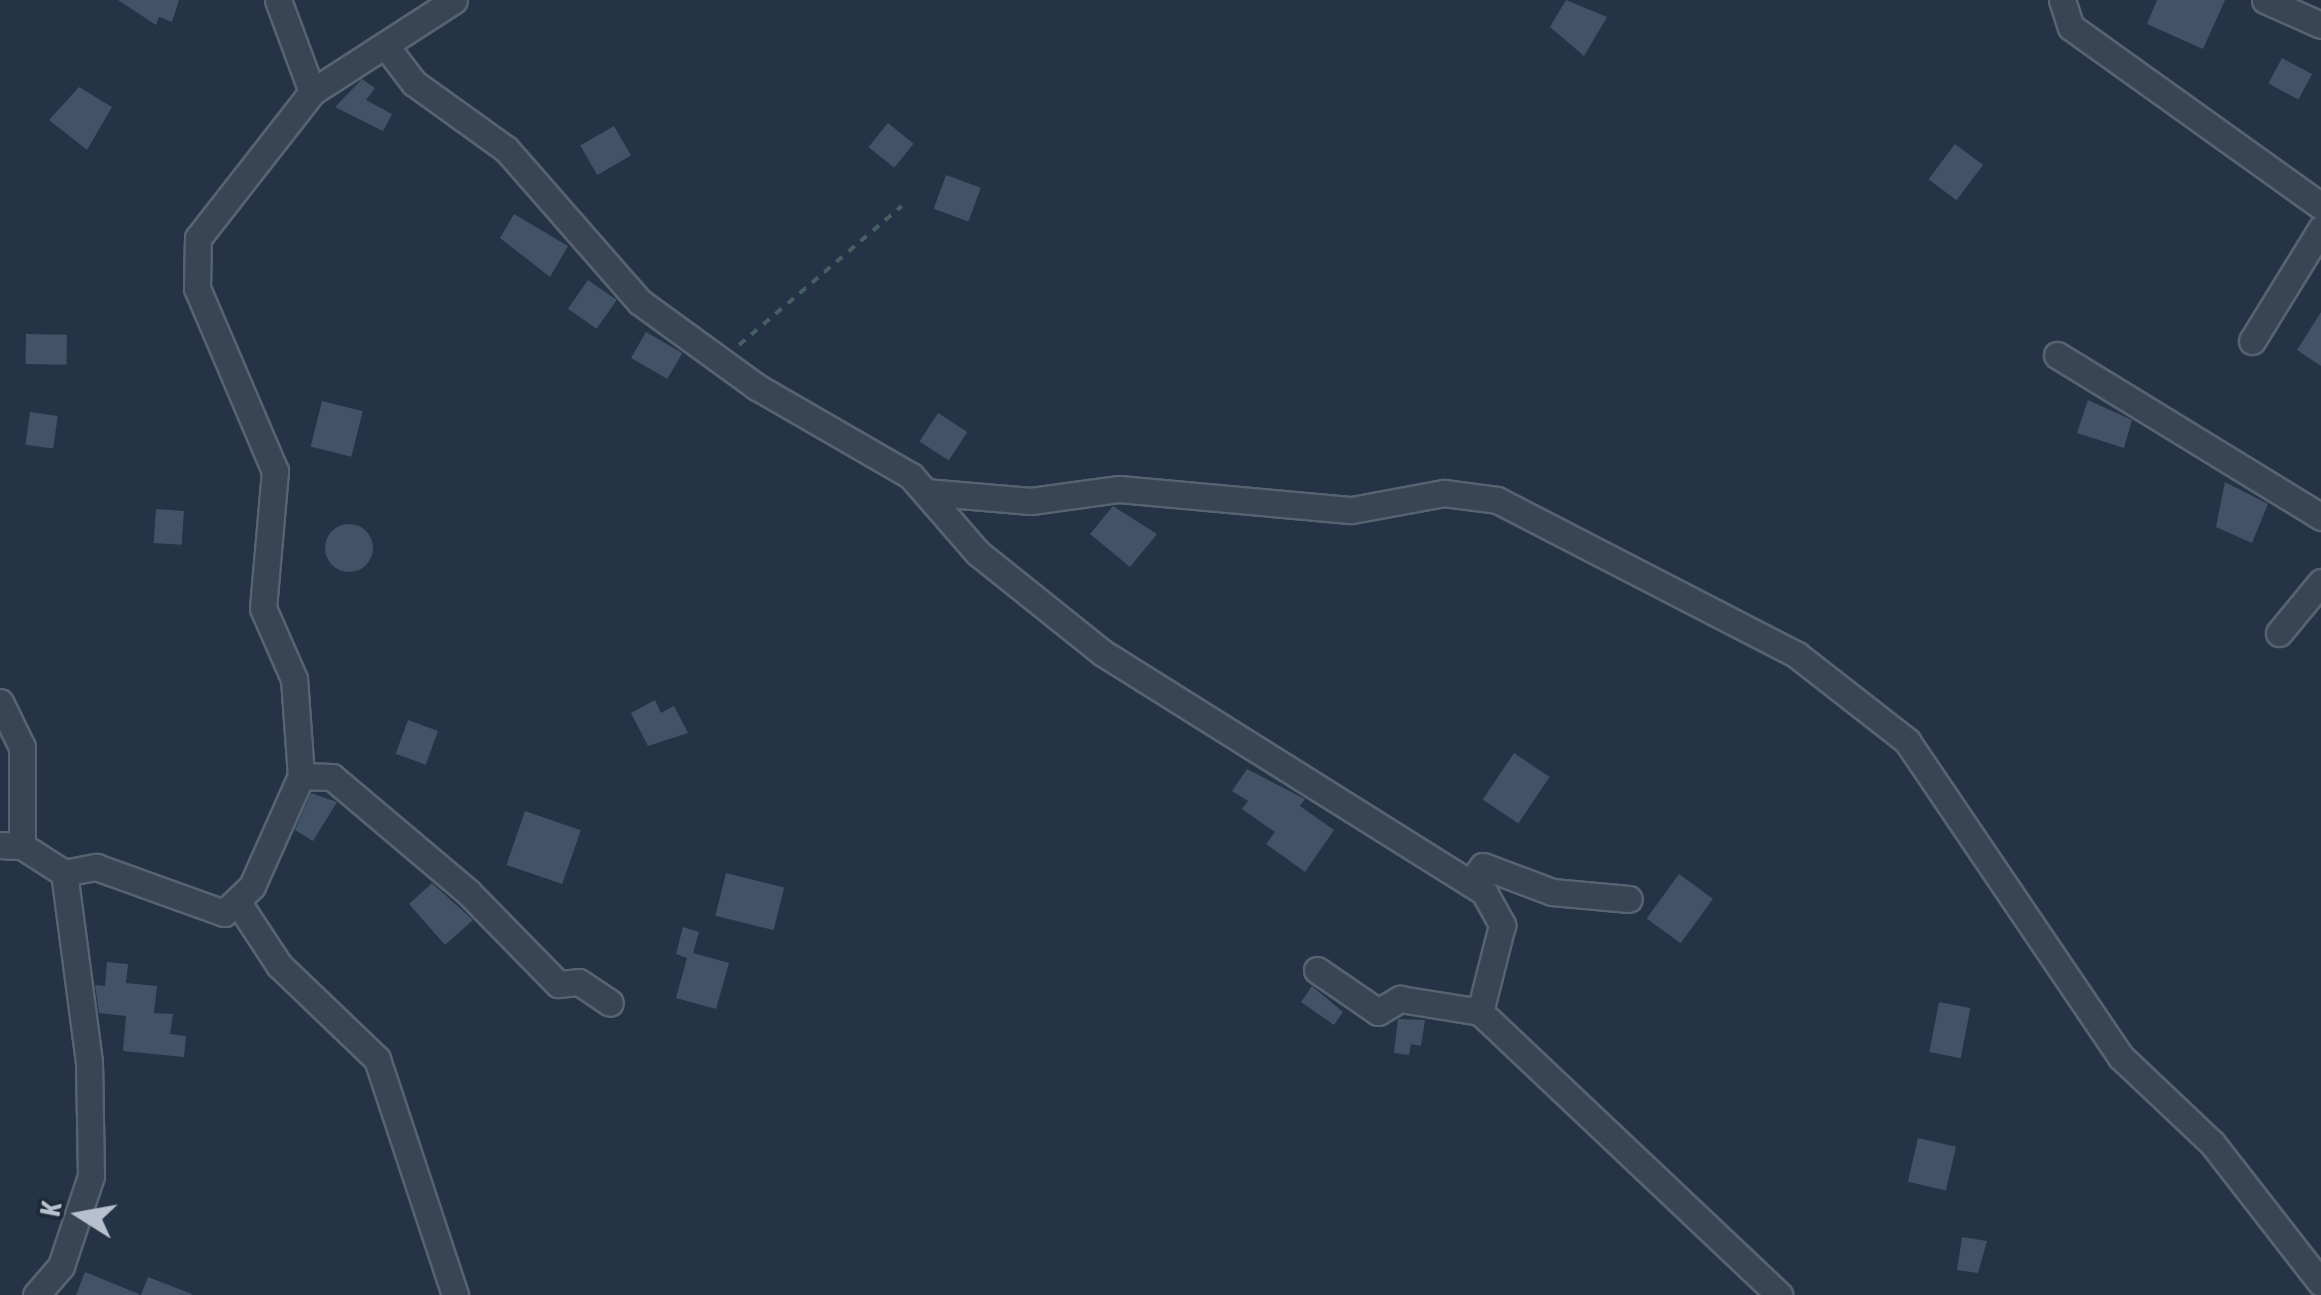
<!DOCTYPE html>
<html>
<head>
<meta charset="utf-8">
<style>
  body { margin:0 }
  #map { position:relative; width:2321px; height:1295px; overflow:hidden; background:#243345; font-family:"Asap Condensed",sans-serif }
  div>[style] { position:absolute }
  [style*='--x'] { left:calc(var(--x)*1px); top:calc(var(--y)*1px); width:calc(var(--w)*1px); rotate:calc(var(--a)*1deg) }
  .building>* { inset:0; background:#435367; transform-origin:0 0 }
  .round { border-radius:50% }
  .path>* { height:4px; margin-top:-2px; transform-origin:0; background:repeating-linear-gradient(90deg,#455f62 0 8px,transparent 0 16px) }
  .roads { filter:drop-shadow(2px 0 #576371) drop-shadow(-2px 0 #576371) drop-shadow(0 2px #576371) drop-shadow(0 -2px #576371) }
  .minor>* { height:25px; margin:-12.5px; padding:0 12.5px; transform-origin:12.5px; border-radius:12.5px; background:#394554 }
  span { translate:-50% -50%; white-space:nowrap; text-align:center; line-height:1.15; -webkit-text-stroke:8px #1e2a39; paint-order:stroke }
  .north { position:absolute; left:30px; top:1165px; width:100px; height:100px; -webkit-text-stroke:8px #1e2a39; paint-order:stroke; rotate:281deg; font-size:28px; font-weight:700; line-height:40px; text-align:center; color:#b6c0ce }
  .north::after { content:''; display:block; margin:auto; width:35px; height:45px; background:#b6c0ce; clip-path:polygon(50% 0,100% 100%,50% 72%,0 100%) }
</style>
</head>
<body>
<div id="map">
  <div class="building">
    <i style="clip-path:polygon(118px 0,179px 0,172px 22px,159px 17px,156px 25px)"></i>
    <i style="clip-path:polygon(1566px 0,1607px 17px,1584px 56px,1550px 27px)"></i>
    <i style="clip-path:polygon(2157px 0,2225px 0,2203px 49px,2147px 24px)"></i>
    <i style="left:2282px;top:58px;width:34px;height:29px;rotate:28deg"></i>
    <i style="clip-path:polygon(362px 79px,375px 88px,366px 100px,392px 114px,383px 131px,335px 107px)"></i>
    <i style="clip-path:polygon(79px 87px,112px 107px,87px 150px,49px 120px)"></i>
    <i style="left:888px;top:123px;width:33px;height:31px;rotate:39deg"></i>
    <i style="left:614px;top:126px;width:34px;height:39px;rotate:60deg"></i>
    <i style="left:1955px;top:144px;width:35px;height:44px;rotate:37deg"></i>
    <i style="left:946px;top:175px;width:37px;height:36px;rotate:20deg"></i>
    <i style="clip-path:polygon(514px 214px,568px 246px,550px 277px,500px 238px)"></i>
    <i style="left:588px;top:280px;width:35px;height:35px;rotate:35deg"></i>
    <i style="clip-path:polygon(2321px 312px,2321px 366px,2297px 350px)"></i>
    <i style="left:646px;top:332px;width:42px;height:30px;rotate:30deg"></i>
    <i style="left:26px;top:334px;width:41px;height:30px;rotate:1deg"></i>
    <i style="clip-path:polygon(2088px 400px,2132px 420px,2124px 448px,2077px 433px)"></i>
    <i style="left:322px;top:401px;width:42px;height:47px;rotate:14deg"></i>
    <i style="left:30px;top:412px;width:28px;height:33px;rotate:8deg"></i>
    <i style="left:938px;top:413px;width:35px;height:34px;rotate:33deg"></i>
    <i style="clip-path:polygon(2225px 482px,2268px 504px,2252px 543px,2216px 527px)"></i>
    <i style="clip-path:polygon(1113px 506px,1157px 534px,1130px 567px,1090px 534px)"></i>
    <i style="left:156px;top:509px;width:28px;height:34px;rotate:4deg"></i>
    <i class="round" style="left:325px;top:524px;width:48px;height:48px"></i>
    <i style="clip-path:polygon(655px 700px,661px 713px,674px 706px,688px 733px,648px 746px,631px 713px)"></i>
    <i style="left:408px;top:720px;width:32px;height:36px;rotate:20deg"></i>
    <i style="left:1514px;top:753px;width:43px;height:56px;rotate:34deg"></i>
    <i style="clip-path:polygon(1247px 769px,1305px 799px,1300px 806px,1334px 830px,1305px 872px,1266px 844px,1275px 832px,1242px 809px,1248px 801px,1232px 791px)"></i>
    <i style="clip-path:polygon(311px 793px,337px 802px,313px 841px,295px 830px)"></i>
    <i style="left:525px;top:811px;width:59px;height:57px;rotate:19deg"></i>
    <i style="left:726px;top:873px;width:60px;height:44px;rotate:14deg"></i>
    <i style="left:1679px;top:874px;width:42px;height:55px;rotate:36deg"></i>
    <i style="clip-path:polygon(432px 883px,473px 920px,445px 945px,409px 904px)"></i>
    <i style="clip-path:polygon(683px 927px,699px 932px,693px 953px,729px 963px,716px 1009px,676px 998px,687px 958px,676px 954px)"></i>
    <i style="clip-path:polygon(107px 962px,128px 964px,126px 983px,157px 986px,154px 1013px,173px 1014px,170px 1034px,186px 1036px,184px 1057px,123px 1051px,126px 1016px,99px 1013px,95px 985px,105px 986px)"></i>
    <i style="clip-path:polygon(1312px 986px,1343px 1012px,1334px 1025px,1301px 1002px)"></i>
    <i style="left:1939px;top:1002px;width:32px;height:51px;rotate:11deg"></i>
    <i style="clip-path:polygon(1398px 1019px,1425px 1020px,1421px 1046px,1411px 1044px,1409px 1055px,1394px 1053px)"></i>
    <i style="left:1918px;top:1138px;width:39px;height:45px;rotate:13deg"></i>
    <i style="clip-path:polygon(1962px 1237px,1987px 1241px,1978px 1273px,1957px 1270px)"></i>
    <i style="clip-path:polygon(85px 1272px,139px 1294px,139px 1295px,76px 1295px)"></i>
    <i style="clip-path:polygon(148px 1277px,192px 1294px,191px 1295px,141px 1295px)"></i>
  </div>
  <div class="path">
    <i style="--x:739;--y:345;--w:214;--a:-40.5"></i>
  </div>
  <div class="roads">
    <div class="minor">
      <i style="--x:278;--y:0;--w:98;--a:69.7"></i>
      <i style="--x:2062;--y:0;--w:28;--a:72"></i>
      <i style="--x:2071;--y:27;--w:307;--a:35.6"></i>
      <i style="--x:2265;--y:0;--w:61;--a:24.1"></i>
      <i style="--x:385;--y:45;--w:48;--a:52.7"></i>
      <i style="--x:414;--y:83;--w:113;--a:35.7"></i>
      <i style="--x:506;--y:149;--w:203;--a:48.8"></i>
      <i style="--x:640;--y:302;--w:145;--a:36"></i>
      <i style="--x:757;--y:387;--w:178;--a:30"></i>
      <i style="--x:911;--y:476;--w:102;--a:49"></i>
      <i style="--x:978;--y:553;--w:160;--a:38.7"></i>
      <i style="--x:1103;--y:653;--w:450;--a:32.1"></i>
      <i style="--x:1484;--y:892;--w:38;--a:61"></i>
      <i style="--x:1502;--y:925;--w:90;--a:104.2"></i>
      <i style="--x:1480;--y:1012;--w:412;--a:43.4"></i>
      <i style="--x:2252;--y:341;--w:132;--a:-58.4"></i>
      <i style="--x:2057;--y:355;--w:310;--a:31.5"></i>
      <i style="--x:925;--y:492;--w:106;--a:4.9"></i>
      <i style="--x:1031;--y:501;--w:89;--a:-7.8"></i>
      <i style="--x:1119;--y:489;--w:234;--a:5.2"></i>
      <i style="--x:1352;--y:510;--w:94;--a:-10.5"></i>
      <i style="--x:1444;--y:493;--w:53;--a:7.5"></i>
      <i style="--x:1497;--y:500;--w:338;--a:27.3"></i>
      <i style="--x:1797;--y:655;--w:140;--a:38"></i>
      <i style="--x:1907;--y:741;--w:382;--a:55.9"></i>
      <i style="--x:2121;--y:1057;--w:125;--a:43.4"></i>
      <i style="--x:2212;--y:1143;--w:177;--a:52.1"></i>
      <i style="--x:2279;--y:633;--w:66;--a:-50.5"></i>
      <i style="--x:0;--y:702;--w:50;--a:63.9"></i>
      <i style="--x:22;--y:747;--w:99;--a:90"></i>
      <i style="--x:301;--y:776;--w:97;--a:-94.1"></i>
      <i style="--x:294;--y:679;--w:77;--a:-113.6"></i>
      <i style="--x:263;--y:608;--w:138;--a:-85"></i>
      <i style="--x:275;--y:471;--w:199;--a:-113.1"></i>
      <i style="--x:197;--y:288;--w:50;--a:-88.9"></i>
      <i style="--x:198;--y:238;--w:185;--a:-52"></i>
      <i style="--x:312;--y:92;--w:169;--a:-32.9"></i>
      <i style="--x:0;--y:845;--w:22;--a:3"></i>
      <i style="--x:22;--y:846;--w:50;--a:32.7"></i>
      <i style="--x:1470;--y:883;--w:21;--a:-53"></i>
      <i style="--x:1483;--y:866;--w:74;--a:20.6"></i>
      <i style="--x:1552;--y:892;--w:77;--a:5.2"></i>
      <i style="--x:237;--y:901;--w:77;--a:56.7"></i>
      <i style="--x:279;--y:965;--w:136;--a:43.8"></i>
      <i style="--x:377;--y:1059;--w:249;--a:71.7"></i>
      <i style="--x:1317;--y:970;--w:74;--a:34.5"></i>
      <i style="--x:1378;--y:1012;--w:26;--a:-31"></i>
      <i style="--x:1400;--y:999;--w:81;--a:9.2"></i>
      <i style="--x:36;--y:1295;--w:38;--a:-49"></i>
      <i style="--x:61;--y:1266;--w:95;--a:-71.6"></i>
      <i style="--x:91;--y:1176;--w:114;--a:-91"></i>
      <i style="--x:89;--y:1062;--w:191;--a:-97.5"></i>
      <i style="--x:64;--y:873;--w:33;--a:-11"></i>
      <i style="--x:96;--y:867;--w:136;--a:19.8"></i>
      <i style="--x:224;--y:913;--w:39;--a:-44"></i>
      <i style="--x:252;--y:886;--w:120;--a:-66"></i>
      <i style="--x:301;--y:776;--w:31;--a:2"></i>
      <i style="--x:332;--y:777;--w:178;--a:40.2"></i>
      <i style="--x:468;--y:892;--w:129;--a:45.6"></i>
      <i style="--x:558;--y:984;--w:21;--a:-5"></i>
      <i style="--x:579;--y:982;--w:37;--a:34"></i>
    </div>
  </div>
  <div class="north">K</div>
</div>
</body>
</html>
